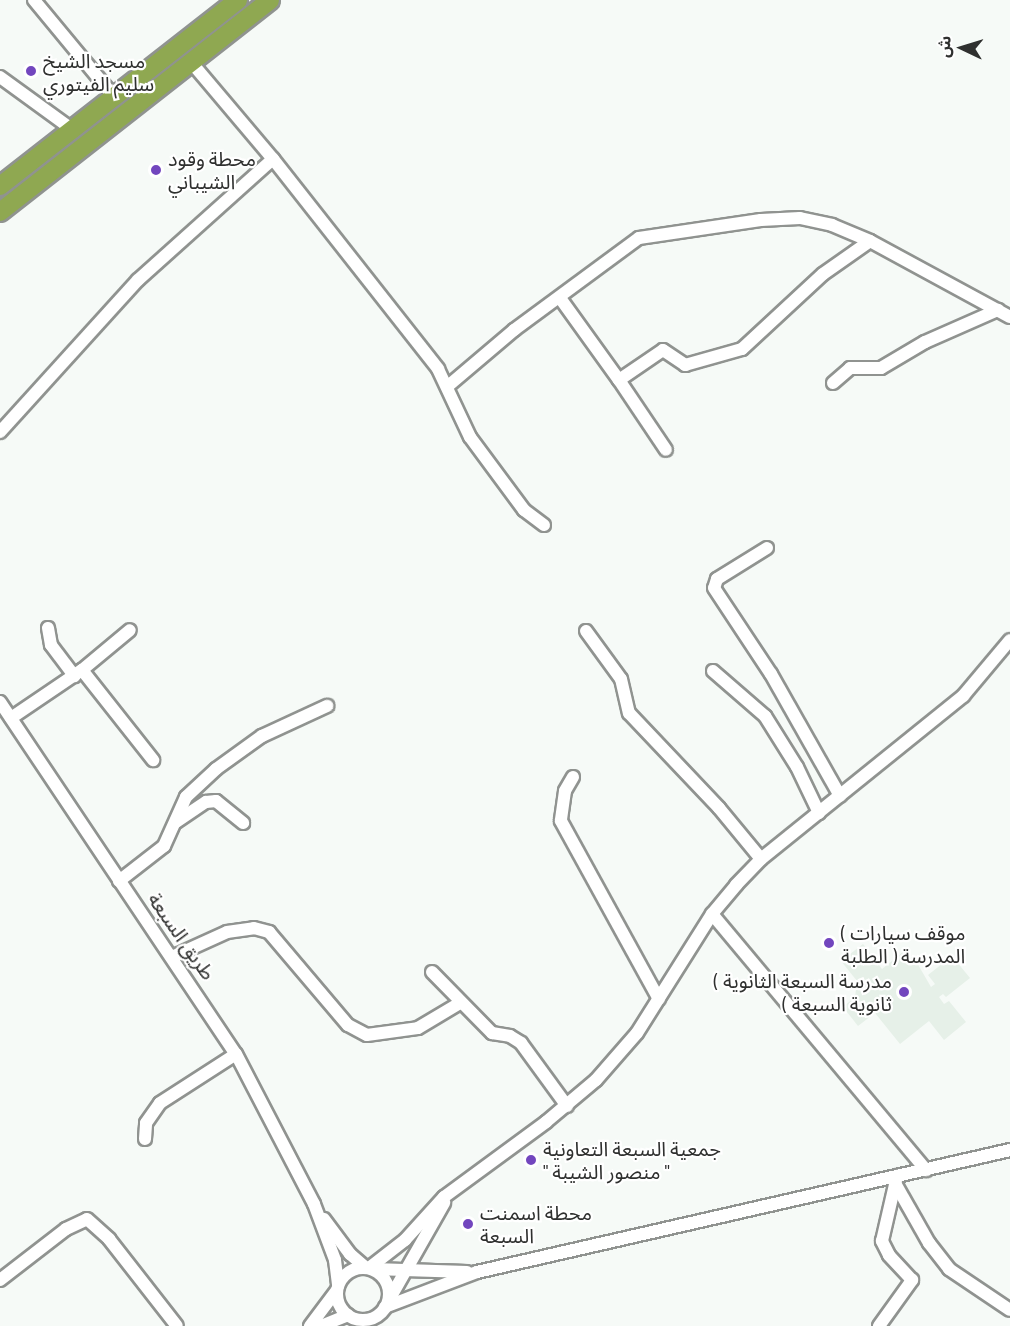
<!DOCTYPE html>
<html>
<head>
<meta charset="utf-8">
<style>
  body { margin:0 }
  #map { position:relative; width:1010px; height:1326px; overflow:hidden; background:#f6faf7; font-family:Barlow,"Noto Sans Arabic",sans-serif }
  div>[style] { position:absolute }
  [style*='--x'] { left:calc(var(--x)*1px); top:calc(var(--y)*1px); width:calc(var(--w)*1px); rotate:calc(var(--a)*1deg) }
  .built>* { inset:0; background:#e6f0e8 }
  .roads { filter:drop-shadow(2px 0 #909390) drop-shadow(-2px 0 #909390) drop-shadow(0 2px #909390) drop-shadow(0 -2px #909390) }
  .minor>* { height:12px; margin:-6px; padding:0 6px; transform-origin:6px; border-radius:6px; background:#fff }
  .minor>.ring { margin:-6px; padding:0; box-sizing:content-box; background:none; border:12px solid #fff; border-radius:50% }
  .highway>* { height:18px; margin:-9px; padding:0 9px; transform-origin:9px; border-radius:9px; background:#8fa851 }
  .dots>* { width:16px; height:16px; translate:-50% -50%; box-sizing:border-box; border:3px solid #fff; border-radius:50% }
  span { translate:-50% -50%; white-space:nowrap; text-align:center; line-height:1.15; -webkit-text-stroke:4.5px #fff; paint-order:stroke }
  .poi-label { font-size:20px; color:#2f302f }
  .left { translate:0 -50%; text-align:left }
  .right { translate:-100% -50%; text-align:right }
  .street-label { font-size:20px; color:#2f302f }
  .north { position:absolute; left:932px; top:18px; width:60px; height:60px; -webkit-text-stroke:4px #fff; paint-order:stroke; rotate:274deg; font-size:16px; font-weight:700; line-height:24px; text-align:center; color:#2f302f }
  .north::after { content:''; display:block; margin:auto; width:21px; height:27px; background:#2f302f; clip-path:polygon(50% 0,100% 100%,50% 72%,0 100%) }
</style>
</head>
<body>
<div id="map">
  <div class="built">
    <i style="clip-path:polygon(863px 944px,882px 969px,903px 952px,909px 959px,913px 956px,931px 987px,935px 984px,928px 975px,952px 956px,970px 978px,946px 997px,943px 994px,939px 997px,944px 1004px,949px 1001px,966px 1022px,944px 1040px,929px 1021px,900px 1044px,875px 1013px,858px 1026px,843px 1007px,855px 997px,857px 981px,841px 961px)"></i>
  </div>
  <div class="roads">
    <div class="minor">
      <i style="--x:34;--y:0;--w:127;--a:50.4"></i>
      <i style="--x:191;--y:62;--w:127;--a:49.8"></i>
      <i style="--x:273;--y:159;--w:267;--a:51.8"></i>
      <i style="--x:438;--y:369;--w:75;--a:64.8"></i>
      <i style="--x:470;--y:437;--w:91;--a:53.5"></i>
      <i style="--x:524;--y:510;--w:25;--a:37"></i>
      <i style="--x:0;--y:77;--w:90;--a:36"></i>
      <i style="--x:560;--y:298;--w:101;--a:54.3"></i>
      <i style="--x:619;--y:380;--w:53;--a:-34.3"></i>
      <i style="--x:663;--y:350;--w:27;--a:34"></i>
      <i style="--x:685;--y:365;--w:59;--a:-15.7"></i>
      <i style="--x:742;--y:349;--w:110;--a:-42.8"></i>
      <i style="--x:823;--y:274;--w:57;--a:-35.1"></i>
      <i style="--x:619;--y:380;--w:84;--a:56.1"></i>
      <i style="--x:833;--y:383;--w:23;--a:-41"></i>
      <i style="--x:850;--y:368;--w:31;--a:0"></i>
      <i style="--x:881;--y:368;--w:51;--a:-30.6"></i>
      <i style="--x:925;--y:342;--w:80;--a:-23.7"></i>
      <i style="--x:448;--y:386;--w:87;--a:-40.3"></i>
      <i style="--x:514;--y:330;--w:155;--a:-36.4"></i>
      <i style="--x:639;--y:238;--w:123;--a:-8.4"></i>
      <i style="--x:761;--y:220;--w:39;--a:-3"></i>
      <i style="--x:800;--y:218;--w:33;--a:12"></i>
      <i style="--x:832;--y:225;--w:41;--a:22.8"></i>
      <i style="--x:870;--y:241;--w:159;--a:28.5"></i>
      <i style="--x:0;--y:432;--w:205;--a:-47.8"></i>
      <i style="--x:138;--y:280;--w:181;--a:-41.9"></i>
      <i style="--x:767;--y:548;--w:59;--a:148.2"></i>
      <i style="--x:717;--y:579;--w:9;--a:108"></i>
      <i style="--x:714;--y:588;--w:103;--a:56.5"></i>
      <i style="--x:771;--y:674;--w:140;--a:60.5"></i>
      <i style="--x:48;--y:628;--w:17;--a:80"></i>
      <i style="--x:51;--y:645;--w:39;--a:53"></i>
      <i style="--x:586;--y:631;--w:59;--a:53.9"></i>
      <i style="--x:621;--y:679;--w:35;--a:77"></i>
      <i style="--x:629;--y:713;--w:131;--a:46.5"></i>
      <i style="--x:719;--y:808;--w:66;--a:50.5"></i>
      <i style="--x:82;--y:670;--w:115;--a:51.7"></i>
      <i style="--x:713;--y:671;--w:69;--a:40.9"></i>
      <i style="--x:765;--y:716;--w:60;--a:57.9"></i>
      <i style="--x:797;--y:767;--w:51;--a:64.4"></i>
      <i style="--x:0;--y:702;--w:424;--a:56.2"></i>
      <i style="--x:236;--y:1054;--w:169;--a:62.5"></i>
      <i style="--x:314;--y:1204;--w:60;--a:69.4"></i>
      <i style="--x:335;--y:1260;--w:26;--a:83"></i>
      <i style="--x:11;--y:718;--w:86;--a:-34.1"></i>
      <i style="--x:82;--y:670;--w:62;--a:-39.8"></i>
      <i style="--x:573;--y:777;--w:16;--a:120"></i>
      <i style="--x:565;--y:791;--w:30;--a:98"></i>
      <i style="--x:561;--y:821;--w:203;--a:61.2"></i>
      <i style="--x:176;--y:822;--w:36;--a:-34"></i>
      <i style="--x:206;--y:802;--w:10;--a:-6"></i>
      <i style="--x:216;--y:801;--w:35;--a:39"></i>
      <i style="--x:119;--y:881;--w:57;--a:-37.9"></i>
      <i style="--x:164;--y:846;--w:54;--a:-65.8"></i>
      <i style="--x:186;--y:797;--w:41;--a:-43"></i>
      <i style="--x:216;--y:769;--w:57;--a:-35.7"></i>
      <i style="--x:262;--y:736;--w:72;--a:-24.8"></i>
      <i style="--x:712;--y:914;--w:334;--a:50.1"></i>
      <i style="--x:172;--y:957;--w:60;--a:-24.4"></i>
      <i style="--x:227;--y:932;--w:27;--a:-8"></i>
      <i style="--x:254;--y:928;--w:16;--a:15"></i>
      <i style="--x:269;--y:932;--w:122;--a:49.7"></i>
      <i style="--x:348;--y:1025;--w:21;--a:28"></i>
      <i style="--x:367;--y:1035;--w:51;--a:-7.8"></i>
      <i style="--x:418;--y:1028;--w:49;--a:-30.8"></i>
      <i style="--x:432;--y:972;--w:86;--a:45.5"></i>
      <i style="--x:492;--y:1033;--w:18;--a:9"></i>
      <i style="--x:510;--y:1036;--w:13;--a:32"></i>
      <i style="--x:521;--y:1043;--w:78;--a:53.9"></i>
      <i style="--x:145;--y:1139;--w:16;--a:-86"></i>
      <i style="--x:146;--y:1123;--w:24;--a:-55"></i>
      <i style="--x:160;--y:1103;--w:90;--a:-32.8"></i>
      <i style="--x:896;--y:1185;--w:67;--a:60.4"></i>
      <i style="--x:929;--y:1243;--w:33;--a:52"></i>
      <i style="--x:949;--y:1269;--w:73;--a:33.9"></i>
      <i style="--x:324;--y:1219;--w:44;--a:53.4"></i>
      <i style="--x:350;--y:1254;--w:21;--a:41"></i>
      <i style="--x:369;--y:1268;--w:46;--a:-37.9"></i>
      <i style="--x:405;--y:1240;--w:58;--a:-47.8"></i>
      <i style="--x:444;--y:1197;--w:127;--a:-36.3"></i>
      <i style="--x:546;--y:1122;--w:65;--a:-40"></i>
      <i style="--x:596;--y:1080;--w:62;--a:-48.9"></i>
      <i style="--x:637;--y:1033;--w:141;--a:-57.8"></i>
      <i style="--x:712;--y:914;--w:38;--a:-50"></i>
      <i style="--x:736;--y:885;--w:36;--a:-46"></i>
      <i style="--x:761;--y:859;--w:260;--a:-38.9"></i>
      <i style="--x:963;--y:696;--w:73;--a:-50"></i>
      <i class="ring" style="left:337px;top:1268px;width:40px;height:40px"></i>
      <i style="--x:373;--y:1269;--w:94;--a:1.8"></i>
      <i style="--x:0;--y:1280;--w:83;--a:-37.7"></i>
      <i style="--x:66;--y:1229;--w:23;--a:-25"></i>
      <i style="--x:87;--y:1219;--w:30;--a:42"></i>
      <i style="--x:109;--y:1239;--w:110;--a:52"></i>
      <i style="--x:389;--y:1300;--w:112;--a:-60.4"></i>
      <i style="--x:385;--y:1307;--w:98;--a:-20.8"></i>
      <i style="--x:477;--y:1272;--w:547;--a:-12.89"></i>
      <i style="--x:310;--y:1326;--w:45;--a:-53.1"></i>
      <i style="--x:321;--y:1326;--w:29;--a:-22"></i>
      <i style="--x:879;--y:1326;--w:57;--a:-54.3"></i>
      <i style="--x:912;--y:1280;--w:34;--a:-133"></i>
      <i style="--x:889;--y:1255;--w:16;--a:-117"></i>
      <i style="--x:882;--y:1241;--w:67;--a:-77"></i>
    </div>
    <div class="highway">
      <i style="--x:0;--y:186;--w:302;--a:-38"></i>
      <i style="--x:0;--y:212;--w:343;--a:-38.1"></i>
    </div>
  </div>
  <div class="dots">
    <i style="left:31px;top:71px;background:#7246be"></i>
    <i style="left:156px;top:170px;background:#7246be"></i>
    <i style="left:829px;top:943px;background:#7246be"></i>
    <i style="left:904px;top:992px;background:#7246be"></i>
    <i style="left:531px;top:1160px;background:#7246be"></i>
    <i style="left:468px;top:1224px;background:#7246be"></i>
  </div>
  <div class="poi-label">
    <span class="left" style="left:43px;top:72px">مسجد الشيخ<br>سليم الفيتوري</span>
    <span class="left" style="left:168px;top:170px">محطة وقود<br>الشيباني</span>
    <span class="left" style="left:841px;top:944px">( موقف سيارات<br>المدرسة ( الطلبة</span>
    <span class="right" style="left:892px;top:992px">( مدرسة السبعة الثانوية<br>( ثانوية السبعة</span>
    <span class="left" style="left:543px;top:1160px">جمعية السبعة التعاونية<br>" منصور الشيبة "</span>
    <span class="left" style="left:480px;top:1224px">محطة اسمنت<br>السبعة</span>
  </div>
  <div class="street-label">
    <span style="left:182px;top:936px;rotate:55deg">طريق السبعة</span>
  </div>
  <div class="north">ش</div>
</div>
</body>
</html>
